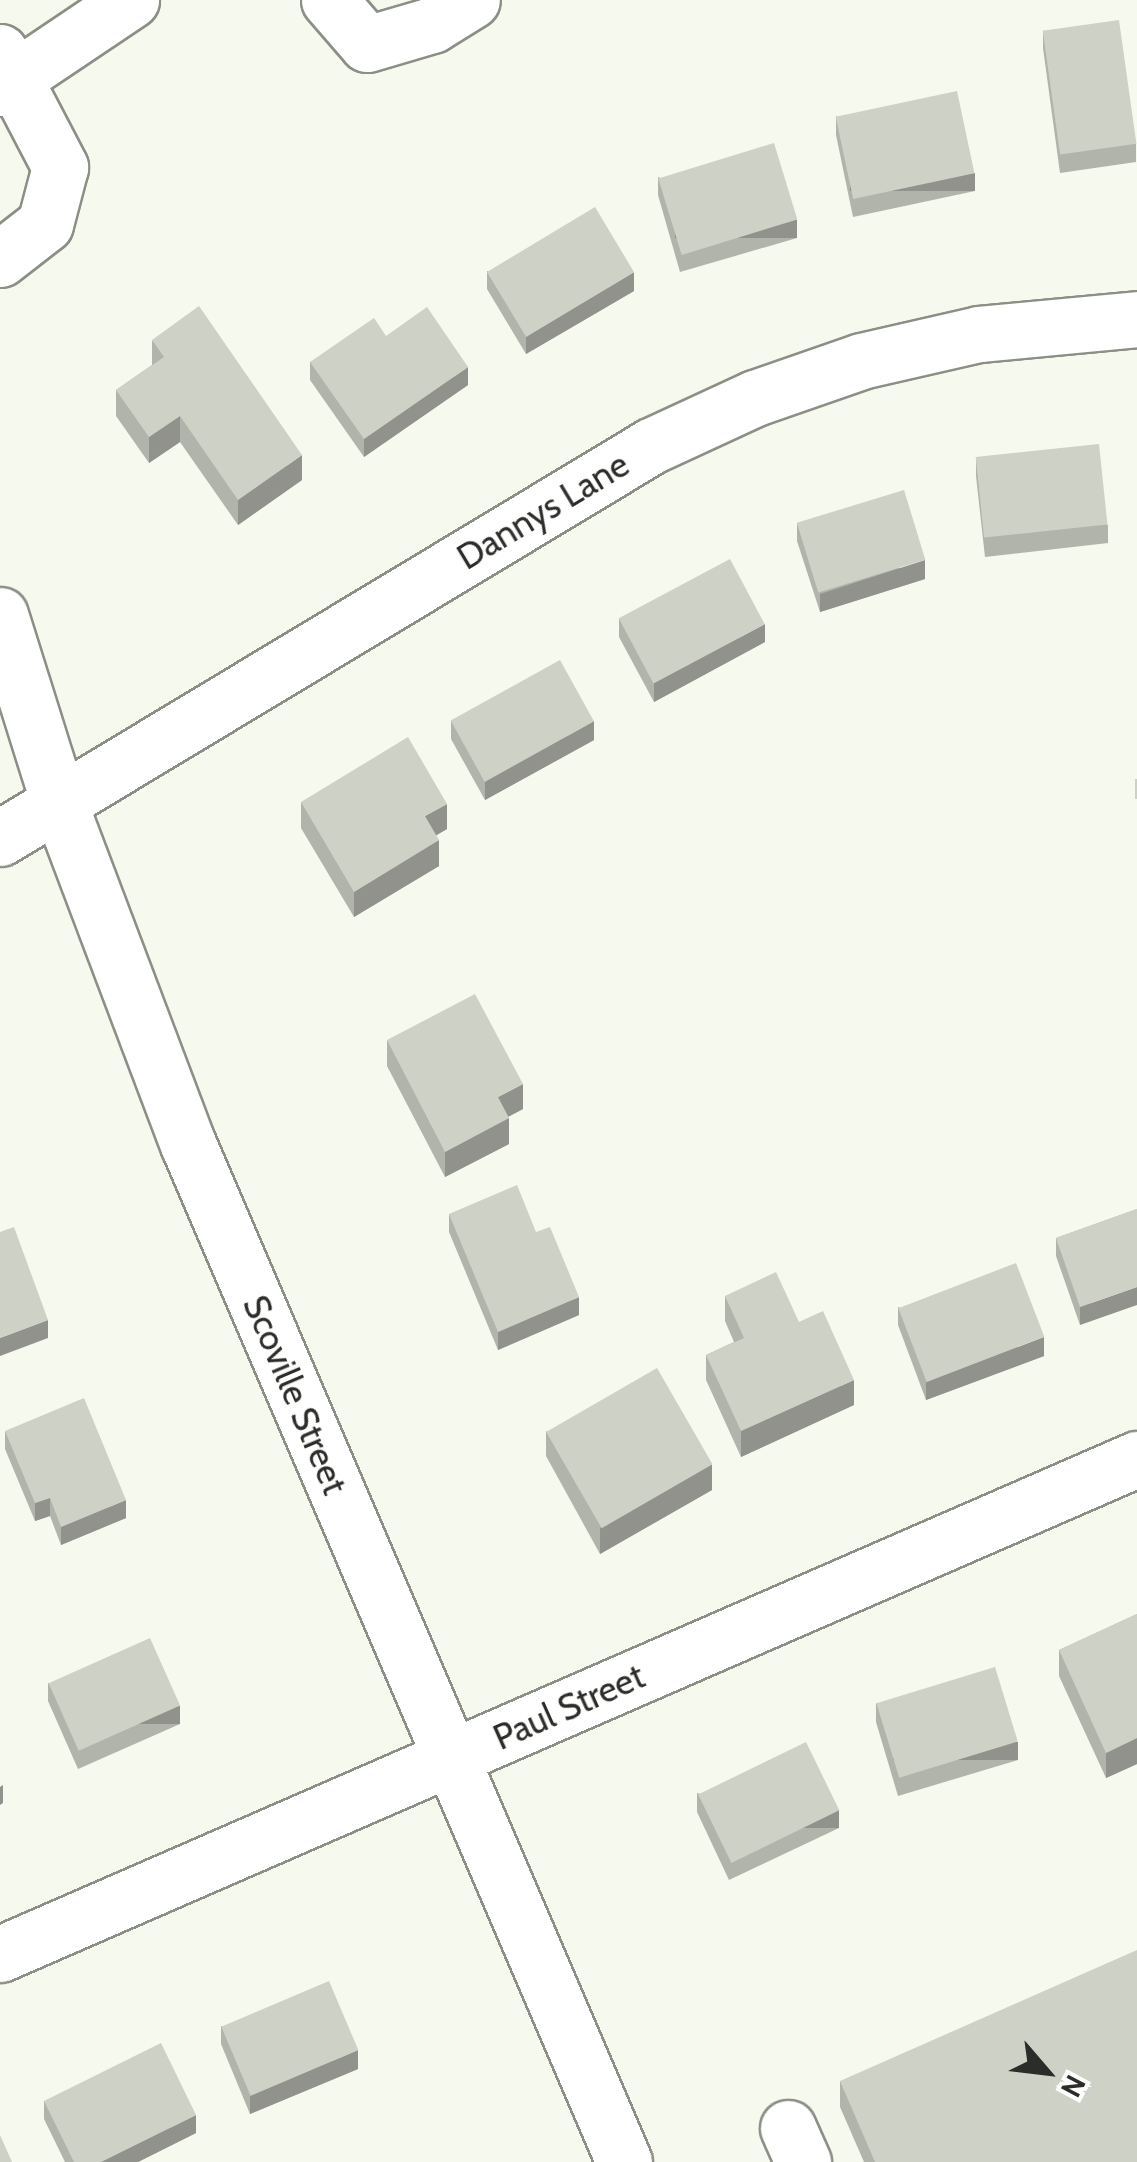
<!DOCTYPE html>
<html>
<head>
<meta charset="utf-8">
<style>
  body { margin:0 }
  #map { position:relative; width:1137px; height:2162px; overflow:hidden; background:#f5f9ee; font-family:Cabin,sans-serif }
  div>[style] { position:absolute }
  [style*='--x'] { left:calc(var(--x)*1px); top:calc(var(--y)*1px); width:calc(var(--w)*1px); rotate:calc(var(--a)*1deg) }
  .roads { filter:drop-shadow(2px 0 #8c8f86) drop-shadow(-2px 0 #8c8f86) drop-shadow(0 2px #8c8f86) drop-shadow(0 -2px #8c8f86) }
  .minor>* { height:55px; margin:-27.5px; padding:0 27.5px; transform-origin:27.5px; border-radius:27.5px; background:#fff }
  .wall>* { inset:0; background:#b0b4aa }
  .shaded-wall>* { inset:0; background:#90928b; transform-origin:0 0 }
  .building>* { inset:0; background:#cdd1c6; transform-origin:0 0 }
  span { translate:-50% -50%; white-space:nowrap; text-align:center; line-height:1.15; -webkit-text-stroke:9px #fff; paint-order:stroke }
  .street-label { font-size:35px; color:#2b2d29 }
  .north { position:absolute; left:997px; top:2022px; width:100px; height:100px; -webkit-text-stroke:8px #fff; paint-order:stroke; rotate:118deg; font-size:28px; font-weight:700; line-height:40px; text-align:center; color:#2b2d29 }
  .north::after { content:''; display:block; margin:auto; width:35px; height:45px; background:#2b2d29; clip-path:polygon(50% 0,100% 100%,50% 72%,0 100%) }
</style>
</head>
<body>
<div id="map">
  <div class="roads">
    <div class="minor">
      <i style="--x:329;--y:0;--w:58;--a:49.2"></i>
      <i style="--x:367;--y:44;--w:68;--a:-16.3"></i>
      <i style="--x:432;--y:25;--w:47;--a:-32"></i>
      <i style="--x:0;--y:52;--w:130;--a:62.4"></i>
      <i style="--x:60;--y:167;--w:59;--a:104.7"></i>
      <i style="--x:45;--y:224;--w:57;--a:142.1"></i>
      <i style="--x:0;--y:88;--w:158;--a:-33.9"></i>
      <i style="--x:0;--y:615;--w:197;--a:72.6"></i>
      <i style="--x:59;--y:803;--w:365;--a:69.3"></i>
      <i style="--x:188;--y:1144;--w:1107;--a:66.81"></i>
      <i style="--x:0;--y:838;--w:760;--a:-31.05"></i>
      <i style="--x:651;--y:446;--w:115;--a:-24.8"></i>
      <i style="--x:755;--y:398;--w:112;--a:-19.2"></i>
      <i style="--x:861;--y:361;--w:121;--a:-12.9"></i>
      <i style="--x:979;--y:334;--w:159;--a:-5.4"></i>
      <i style="--x:0;--y:1954;--w:1240;--a:-23.53"></i>
      <i style="--x:788;--y:2128;--w:37;--a:66"></i>
    </div>
  </div>
  <div class="wall">
    <i style="clip-path:polygon(1043px 30px,1136px 144px,1136px 162px,1060px 173px,1043px 48px)"></i>
    <i style="clip-path:polygon(836px 116px,975px 191px,853px 217px,836px 135px)"></i>
    <i style="clip-path:polygon(658px 177px,797px 238px,680px 272px,658px 195px)"></i>
    <i style="clip-path:polygon(487px 271px,634px 291px,526px 354px,487px 289px)"></i>
    <i style="clip-path:polygon(386px 336px,468px 385px,364px 457px,310px 380px,310px 362px)"></i>
    <i style="clip-path:polygon(152px 340px,302px 480px,238px 525px,180px 442px,149px 463px,116px 416px,116px 390px,152px 365px)"></i>
    <i style="clip-path:polygon(976px 458px,1108px 525px,1108px 543px,985px 557px,976px 476px)"></i>
    <i style="clip-path:polygon(797px 523px,925px 579px,820px 612px,797px 541px)"></i>
    <i style="clip-path:polygon(619px 619px,765px 642px,654px 702px,619px 637px)"></i>
    <i style="clip-path:polygon(451px 721px,594px 740px,485px 800px,451px 739px)"></i>
    <i style="clip-path:polygon(301px 802px,447px 829px,436px 835px,439px 866px,354px 917px,301px 828px)"></i>
    <i style="clip-path:polygon(387px 1040px,523px 1109px,508px 1117px,509px 1144px,445px 1177px,387px 1066px)"></i>
    <i style="clip-path:polygon(1137px 1209px,1080px 1325px,1056px 1256px,1056px 1238px)"></i>
    <i style="clip-path:polygon(449px 1214px,536px 1232px,579px 1315px,498px 1350px,449px 1232px)"></i>
    <i style="clip-path:polygon(725px 1296px,799px 1322px,854px 1405px,741px 1457px,706px 1380px,706px 1355px,734px 1342px,725px 1321px)"></i>
    <i style="clip-path:polygon(898px 1307px,1044px 1356px,926px 1400px,898px 1325px)"></i>
    <i style="clip-path:polygon(5px 1431px,126px 1518px,61px 1545px,50px 1516px,35px 1521px,5px 1449px)"></i>
    <i style="clip-path:polygon(546px 1431px,712px 1490px,600px 1554px,546px 1456px)"></i>
    <i style="clip-path:polygon(1137px 1614px,1137px 1764px,1106px 1778px,1059px 1676px,1059px 1650px)"></i>
    <i style="clip-path:polygon(48px 1683px,180px 1724px,78px 1769px,48px 1701px)"></i>
    <i style="clip-path:polygon(876px 1703px,1018px 1760px,898px 1796px,876px 1722px)"></i>
    <i style="clip-path:polygon(697px 1793px,839px 1828px,729px 1880px,697px 1812px)"></i>
    <i style="clip-path:polygon(221px 2026px,358px 2069px,250px 2114px,221px 2044px)"></i>
    <i style="clip-path:polygon(840px 2081px,1137px 2162px,864px 2162px,840px 2107px)"></i>
    <i style="clip-path:polygon(44px 2101px,196px 2133px,138px 2162px,65px 2162px,44px 2119px)"></i>
  </div>
  <div class="shaded-wall">
    <i style="left:975px;top:173px;width:18px;height:125px;rotate:90deg"></i>
    <i style="left:797px;top:220px;width:18px;height:122px;rotate:90deg"></i>
    <i style="clip-path:polygon(634px 272px,634px 291px,526px 354px,526px 336px)"></i>
    <i style="clip-path:polygon(468px 367px,468px 385px,364px 457px,364px 439px)"></i>
    <i style="clip-path:polygon(180px 416px,180px 442px,149px 463px,149px 437px)"></i>
    <i style="clip-path:polygon(302px 455px,302px 480px,238px 525px,238px 500px)"></i>
    <i style="clip-path:polygon(925px 560px,925px 579px,820px 612px,820px 594px)"></i>
    <i style="clip-path:polygon(765px 624px,765px 642px,654px 702px,654px 683px)"></i>
    <i style="clip-path:polygon(594px 721px,594px 740px,485px 800px,485px 782px)"></i>
    <i style="clip-path:polygon(447px 804px,447px 829px,425px 842px,425px 816px)"></i>
    <i style="clip-path:polygon(439px 840px,439px 866px,354px 917px,354px 892px)"></i>
    <i style="clip-path:polygon(523px 1084px,523px 1109px,498px 1122px,498px 1097px)"></i>
    <i style="clip-path:polygon(509px 1118px,509px 1144px,445px 1177px,445px 1152px)"></i>
    <i style="clip-path:polygon(1137px 1287px,1137px 1305px,1080px 1325px,1080px 1307px)"></i>
    <i style="clip-path:polygon(579px 1297px,579px 1315px,498px 1350px,498px 1332px)"></i>
    <i style="clip-path:polygon(48px 1320px,48px 1338px,0 1356px,0 1338px)"></i>
    <i style="clip-path:polygon(1044px 1337px,1044px 1356px,926px 1400px,926px 1382px)"></i>
    <i style="clip-path:polygon(854px 1380px,854px 1405px,741px 1457px,741px 1431px)"></i>
    <i style="clip-path:polygon(712px 1464px,712px 1490px,600px 1554px,600px 1528px)"></i>
    <i style="clip-path:polygon(50px 1498px,50px 1516px,35px 1521px,35px 1503px)"></i>
    <i style="clip-path:polygon(126px 1500px,126px 1518px,61px 1545px,61px 1527px)"></i>
    <i style="left:180px;top:1706px;width:18px;height:111px;rotate:90deg"></i>
    <i style="clip-path:polygon(1137px 1738px,1137px 1764px,1106px 1778px,1106px 1753px)"></i>
    <i style="left:1018px;top:1742px;width:18px;height:125px;rotate:90deg"></i>
    <i style="clip-path:polygon(3px 1785px,3px 1803px,0 1805px,0 1787px)"></i>
    <i style="left:839px;top:1810px;width:18px;height:122px;rotate:90deg"></i>
    <i style="clip-path:polygon(358px 2050px,358px 2069px,250px 2114px,250px 2096px)"></i>
    <i style="clip-path:polygon(196px 2115px,196px 2133px,138px 2162px,101px 2162px)"></i>
  </div>
  <div class="building">
    <i style="left:1119px;top:20px;width:125px;height:77px;rotate:82deg"></i>
    <i style="left:957px;top:91px;width:84px;height:124px;rotate:78deg"></i>
    <i style="left:774px;top:143px;width:80px;height:121px;rotate:73deg"></i>
    <i style="left:595px;top:207px;width:76px;height:126px;rotate:59deg"></i>
    <i style="clip-path:polygon(199px 306px,302px 455px,238px 500px,180px 416px,149px 437px,116px 390px,164px 357px,152px 340px)"></i>
    <i style="clip-path:polygon(427px 307px,468px 367px,364px 439px,310px 362px,374px 318px,386px 336px)"></i>
    <i style="left:1099px;top:444px;width:81px;height:124px;rotate:84deg"></i>
    <i style="left:904px;top:490px;width:73px;height:112px;rotate:73deg"></i>
    <i style="left:730px;top:559px;width:74px;height:126px;rotate:62deg"></i>
    <i style="left:560px;top:660px;width:70px;height:125px;rotate:61deg"></i>
    <i style="clip-path:polygon(408px 737px,447px 804px,425px 816px,439px 840px,354px 892px,301px 802px)"></i>
    <i style="left:1135px;top:779px;width:2px;height:20px"></i>
    <i style="clip-path:polygon(475px 994px,523px 1084px,498px 1097px,509px 1118px,445px 1152px,387px 1040px)"></i>
    <i style="clip-path:polygon(517px 1185px,536px 1232px,550px 1227px,579px 1297px,498px 1332px,449px 1214px)"></i>
    <i style="clip-path:polygon(1137px 1209px,1137px 1287px,1080px 1307px,1056px 1238px)"></i>
    <i style="clip-path:polygon(14px 1227px,48px 1320px,0 1338px,0 1232px)"></i>
    <i style="left:1016px;top:1263px;width:79px;height:126px;rotate:69deg"></i>
    <i style="clip-path:polygon(776px 1272px,799px 1322px,823px 1311px,854px 1380px,741px 1431px,706px 1355px,744px 1338px,725px 1296px)"></i>
    <i style="left:657px;top:1368px;width:111px;height:128px;rotate:60deg"></i>
    <i style="clip-path:polygon(84px 1398px,126px 1500px,61px 1527px,50px 1498px,35px 1503px,5px 1431px)"></i>
    <i style="clip-path:polygon(1137px 1614px,1137px 1738px,1106px 1753px,1059px 1650px)"></i>
    <i style="left:150px;top:1638px;width:74px;height:111px;rotate:66deg"></i>
    <i style="left:995px;top:1667px;width:78px;height:124px;rotate:73deg"></i>
    <i style="left:806px;top:1742px;width:76px;height:120px;rotate:64deg"></i>
    <i style="clip-path:polygon(1137px 1950px,1137px 2162px,875px 2162px,840px 2081px)"></i>
    <i style="left:329px;top:1981px;width:75px;height:117px;rotate:67deg"></i>
    <i style="clip-path:polygon(161px 2043px,196px 2115px,101px 2162px,74px 2162px,44px 2101px)"></i>
    <i style="clip-path:polygon(0 2135px,12px 2162px,0 2162px)"></i>
  </div>
  <div class="street-label">
    <span style="left:543px;top:511px;rotate:-31deg">Dannys Lane</span>
    <span style="left:295px;top:1395px;rotate:67deg">Scoville Street</span>
    <span style="left:569px;top:1707px;rotate:-24deg">Paul Street</span>
  </div>
  <div class="north">N</div>
</div>
</body>
</html>
